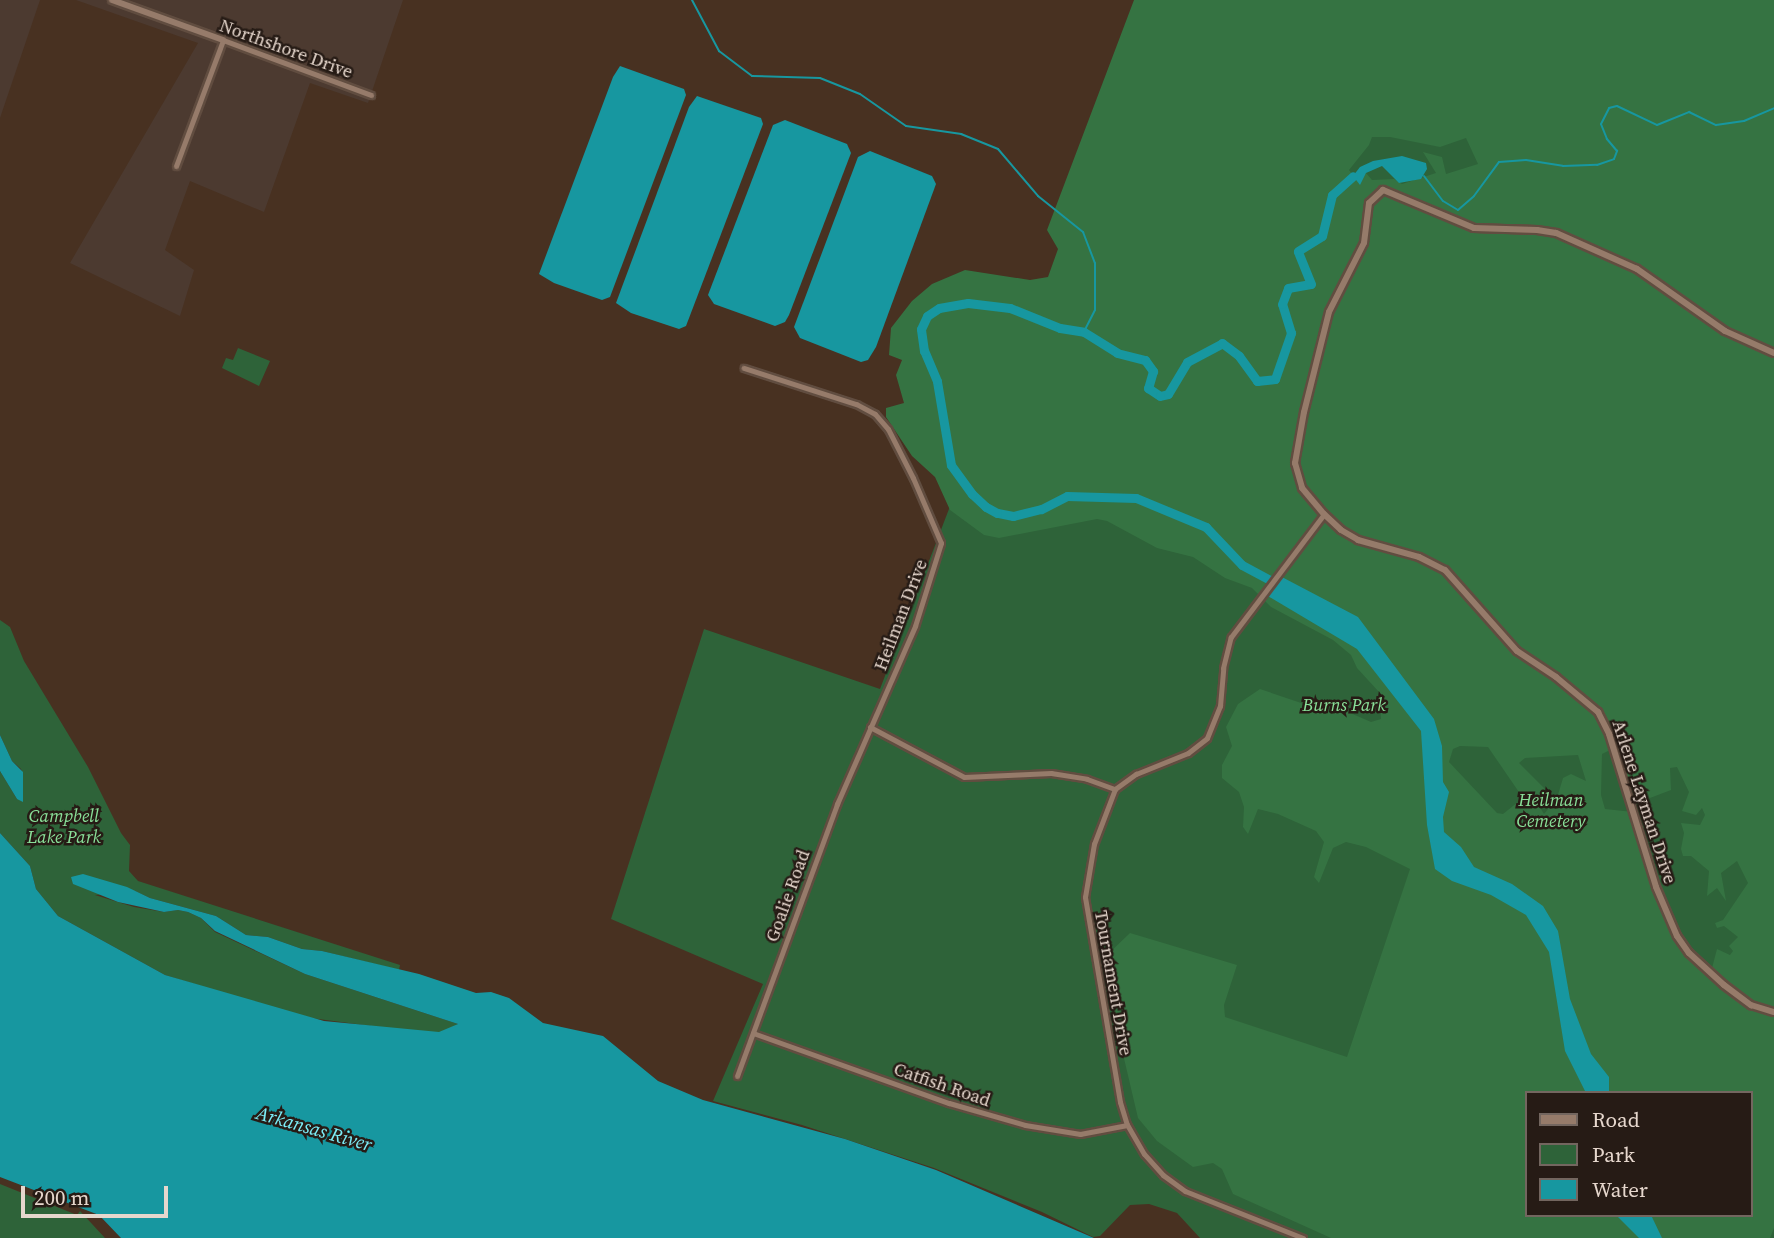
<!DOCTYPE html>
<html>
<head>
<meta charset="utf-8">
<style>
  body { margin:0 }
  #map { position:relative; width:1774px; height:1238px; overflow:hidden; background:#483121; font-family:"Source Serif 4",serif }
  div>[style] { position:absolute }
  [style*='--x'] { left:calc(var(--x)*1px); top:calc(var(--y)*1px); width:calc(var(--w)*1px); rotate:calc(var(--a)*1deg) }
  .commercial>* { inset:0; background:#4c3a30 }
  .green>* { inset:0; background:#2e6339 }
  .forest>* { inset:0; background:#357342 }
  .water>* { inset:0; background:#1797a0 }
  .stream>* { height:2px; margin:-1px; padding:0 1px; transform-origin:1px; border-radius:1px; background:#1797a0 }
  .river>* { height:9px; margin:-4.5px; padding:0 4.5px; transform-origin:4.5px; border-radius:4.5px; background:#1797a0 }
  .roads { filter:drop-shadow(2px 0 #614d40) drop-shadow(-2px 0 #614d40) drop-shadow(0 2px #614d40) drop-shadow(0 -2px #614d40) }
  .minor>* { height:5px; margin:-2.5px; padding:0 2.5px; transform-origin:2.5px; border-radius:2.5px; background:#967b6a }
  .tertiary>* { height:6px; margin:-3px; padding:0 3px; transform-origin:3px; border-radius:3px; background:#967b6a }
  span { translate:-50% -50%; white-space:nowrap; text-align:center; line-height:1.15; -webkit-text-stroke:5px #261b15; paint-order:stroke }
  .street-label { font-size:18px; color:#e6d7cd }
  .park-label { font-size:18px; color:#89df98; font-style:italic }
  .water-label { font-size:19px; color:#7ceef8; font-style:italic }
  .legend { position:absolute; left:1525px; top:1091px; width:228px; height:126px; box-sizing:border-box; background:#261b15; border:2px solid #73665f; margin:0; padding:9px 12px; list-style:none; font-size:21px; color:#e6d7cd }
  .legend li { display:flex; align-items:center; gap:14px; height:35px }
  .legend b { width:35px; border:2px solid #73665f }
  .scale { position:absolute; left:21px; top:1186px; width:147px; height:32px; box-sizing:border-box; border:4px solid #e6d7cd; border-top:0; padding-left:9px; font-size:21px; line-height:24px; white-space:nowrap; color:#e6d7cd; -webkit-text-stroke:5px #261b15; paint-order:stroke }
</style>
</head>
<body>
<div id="map">
  <div class="commercial">
    <i style="clip-path:polygon(0 0,40px 0,0 118px)"></i>
    <i style="clip-path:polygon(76px 0,403px 0,368px 103px,310px 83px,264px 212px,190px 181px,165px 250px,194px 270px,180px 316px,70px 263px,198px 43px)"></i>
  </div>
  <div class="green">
    <i style="clip-path:polygon(evenodd,1148px 0,1774px 0,1774px 1238px,1200px 1238px,1177px 1213px,1149px 1204px,1130px 1205px,1100px 1236px,1093px 1237px,1042px 1212px,934px 1168px,802px 1125px,713px 1101px,763px 984px,611px 919px,704px 629px,880px 689px,962px 475px,977px 480px,1148px 0,1527px 1093px,1751px 1093px,1751px 1215px,1527px 1215px,1527px 1093px)"></i>
    <i style="clip-path:polygon(238px 348px,270px 361px,259px 386px,222px 368px,226px 358px,233px 360px)"></i>
    <i style="clip-path:polygon(0 620px,10px 627px,24px 661px,88px 767px,121px 833px,130px 845px,129px 871px,138px 881px,400px 965px,399px 970px,322px 951px,302px 949px,268px 937px,246px 935px,216px 916px,150px 898px,135px 891px,95px 895px,134px 907px,164px 912px,178px 910px,188px 912px,201px 918px,215px 932px,305px 974px,458px 1024px,444px 1032px,417px 1032px,303px 1017px,165px 975px,58px 916px,36px 889px,30px 866px,0 833px,0 771px,17px 799px,23px 775px,21px 769px,12px 761px,0 735px)"></i>
    <i style="clip-path:polygon(0 1184px,77px 1215px,80px 1211px,105px 1238px,0 1238px)"></i>
  </div>
  <div class="forest">
    <i style="clip-path:polygon(evenodd,1134px 0,1774px 0,1774px 1228px,1770px 1238px,1331px 1238px,1233px 1194px,1222px 1169px,1213px 1163px,1193px 1167px,1157px 1141px,1138px 1118px,1103px 969px,1107px 955px,1130px 933px,1237px 965px,1224px 1005px,1225px 1017px,1347px 1057px,1410px 869px,1366px 847px,1346px 842px,1333px 848px,1319px 883px,1314px 877px,1324px 842px,1316px 831px,1278px 814px,1258px 809px,1248px 834px,1243px 827px,1244px 807px,1239px 792px,1222px 778px,1222px 765px,1232px 746px,1226px 727px,1238px 704px,1260px 689px,1310px 706px,1348px 712px,1371px 722px,1381px 719px,1379px 692px,1357px 668px,1351px 655px,1333px 640px,1271px 607px,1252px 588px,1225px 578px,1193px 557px,1157px 548px,1107px 521px,1097px 519px,999px 538px,984px 535px,950px 510px,935px 477px,912px 456px,886px 417px,886px 408px,904px 403px,896px 375px,902px 360px,889px 355px,891px 328px,912px 301px,932px 284px,965px 270px,1030px 280px,1048px 277px,1058px 249px,1047px 230px,1134px 0,1372px 137px,1390px 137px,1440px 147px,1466px 138px,1478px 164px,1446px 174px,1442px 157px,1423px 152px,1436px 173px,1402px 184px,1394px 179px,1372px 180px,1366px 173px,1360px 184px,1349px 170px,1369px 145px,1372px 137px,1134px 0,1460px 746px,1488px 747px,1523px 798px,1503px 814px,1497px 813px,1449px 762px,1453px 749px,1460px 746px,1134px 0,1614px 748px,1633px 812px,1605px 809px,1601px 795px,1602px 754px,1614px 748px,1134px 0,1578px 755px,1586px 781px,1571px 774px,1563px 778px,1557px 798px,1544px 814px,1539px 806px,1552px 796px,1519px 763px,1525px 758px,1578px 755px,1134px 0,1677px 767px,1689px 792px,1682px 811px,1696px 815px,1702px 808px,1705px 815px,1700px 825px,1681px 823px,1684px 833px,1681px 849px,1683px 856px,1691px 856px,1709px 871px,1707px 896px,1717px 888px,1726px 901px,1721px 873px,1737px 861px,1748px 883px,1723px 920px,1715px 923px,1717px 928px,1724px 926px,1738px 937px,1729px 946px,1733px 951px,1730px 955px,1717px 949px,1712px 968px,1707px 970px,1680px 942px,1634px 812px,1645px 808px,1650px 798px,1671px 790px,1670px 768px,1677px 767px,1134px 0,1527px 1093px,1751px 1093px,1751px 1215px,1527px 1215px,1527px 1093px)"></i>
  </div>
  <div class="water">
    <i style="clip-path:polygon(620px 66px,684px 89px,686px 95px,610px 297px,602px 300px,554px 283px,539px 274px,613px 77px)"></i>
    <i style="clip-path:polygon(697px 96px,761px 118px,763px 124px,686px 326px,679px 329px,631px 313px,616px 303px,689px 107px)"></i>
    <i style="clip-path:polygon(785px 120px,847px 144px,851px 153px,789px 315px,785px 322px,775px 326px,714px 304px,708px 295px,773px 125px)"></i>
    <i style="clip-path:polygon(870px 151px,932px 176px,936px 184px,876px 347px,868px 360px,861px 362px,800px 338px,794px 327px,858px 157px)"></i>
    <i style="clip-path:polygon(1402px 156px,1426px 163px,1427px 169px,1421px 179px,1399px 183px,1382px 166px,1366px 173px,1360px 185px,1353px 176px,1360px 167px,1373px 161px)"></i>
    <i style="clip-path:polygon(1280px 576px,1358px 617px,1434px 719px,1442px 746px,1443px 782px,1449px 792px,1443px 817px,1444px 832px,1461px 847px,1474px 867px,1512px 884px,1543px 906px,1558px 931px,1570px 999px,1591px 1054px,1609px 1077px,1609px 1093px,1586px 1093px,1565px 1051px,1549px 952px,1526px 915px,1491px 895px,1452px 881px,1435px 869px,1427px 825px,1421px 731px,1357px 649px,1266px 595px)"></i>
    <i style="clip-path:polygon(0 735px,12px 761px,23px 772px,23px 802px,17px 799px,0 771px)"></i>
    <i style="clip-path:polygon(0 833px,30px 866px,36px 889px,58px 916px,165px 975px,324px 1021px,439px 1032px,458px 1024px,305px 974px,215px 931px,201px 918px,188px 912px,178px 910px,164px 912px,118px 902px,73px 884px,71px 877px,83px 874px,127px 887px,150px 898px,216px 916px,246px 935px,268px 937px,302px 949px,322px 951px,419px 974px,476px 993px,491px 992px,509px 998px,543px 1023px,603px 1036px,658px 1081px,703px 1100px,845px 1139px,936px 1170px,1094px 1238px,121px 1238px,99px 1215px,0 1177px)"></i>
    <i style="clip-path:polygon(1616px 1215px,1651px 1215px,1662px 1238px,1639px 1238px)"></i>
  </div>
  <div class="stream">
    <i style="--x:692;--y:0;--w:58;--a:62.1"></i>
    <i style="--x:719;--y:51;--w:41;--a:37.1"></i>
    <i style="--x:752;--y:76;--w:68;--a:1.7"></i>
    <i style="--x:820;--y:78;--w:43;--a:21.8"></i>
    <i style="--x:860;--y:94;--w:56;--a:34.8"></i>
    <i style="--x:906;--y:126;--w:56;--a:8.3"></i>
    <i style="--x:961;--y:134;--w:40;--a:22"></i>
    <i style="--x:998;--y:149;--w:62;--a:49.6"></i>
    <i style="--x:1038;--y:196;--w:58;--a:38.7"></i>
    <i style="--x:1083;--y:232;--w:33;--a:69"></i>
    <i style="--x:1095;--y:263;--w:47;--a:90"></i>
    <i style="--x:1095;--y:310;--w:25;--a:117"></i>
    <i style="--x:1424;--y:176;--w:31;--a:53"></i>
    <i style="--x:1443;--y:201;--w:17;--a:31"></i>
    <i style="--x:1458;--y:210;--w:21;--a:-41"></i>
    <i style="--x:1474;--y:196;--w:42;--a:-53.7"></i>
    <i style="--x:1499;--y:162;--w:27;--a:-4"></i>
    <i style="--x:1526;--y:160;--w:37;--a:9"></i>
    <i style="--x:1563;--y:166;--w:34;--a:-2"></i>
    <i style="--x:1597;--y:165;--w:18;--a:-19"></i>
    <i style="--x:1614;--y:159;--w:9;--a:-69"></i>
    <i style="--x:1617;--y:151;--w:16;--a:-130"></i>
    <i style="--x:1607;--y:139;--w:16;--a:-112"></i>
    <i style="--x:1601;--y:124;--w:18;--a:-63"></i>
    <i style="--x:1609;--y:108;--w:8;--a:-14"></i>
    <i style="--x:1617;--y:106;--w:44;--a:25.4"></i>
    <i style="--x:1657;--y:125;--w:35;--a:-22"></i>
    <i style="--x:1689;--y:112;--w:30;--a:26"></i>
    <i style="--x:1716;--y:125;--w:28;--a:-8"></i>
    <i style="--x:1744;--y:121;--w:33;--a:-23"></i>
  </div>
  <div class="river">
    <i style="--x:1272;--y:581;--w:34;--a:-152"></i>
    <i style="--x:1242;--y:565;--w:52;--a:-133.5"></i>
    <i style="--x:1206;--y:527;--w:76;--a:-157.5"></i>
    <i style="--x:1136;--y:498;--w:69;--a:-178.3"></i>
    <i style="--x:1067;--y:496;--w:29;--a:153"></i>
    <i style="--x:1041;--y:509;--w:29;--a:166"></i>
    <i style="--x:1013;--y:516;--w:16;--a:-169"></i>
    <i style="--x:997;--y:513;--w:13;--a:-151"></i>
    <i style="--x:986;--y:507;--w:19;--a:-137"></i>
    <i style="--x:972;--y:494;--w:36;--a:-126"></i>
    <i style="--x:951;--y:465;--w:85;--a:-99.5"></i>
    <i style="--x:937;--y:381;--w:33;--a:-113"></i>
    <i style="--x:924;--y:351;--w:22;--a:-98"></i>
    <i style="--x:921;--y:329;--w:14;--a:-65"></i>
    <i style="--x:927;--y:316;--w:14;--a:-34"></i>
    <i style="--x:939;--y:308;--w:29;--a:-10"></i>
    <i style="--x:968;--y:303;--w:42;--a:6.8"></i>
    <i style="--x:1010;--y:308;--w:54;--a:21.8"></i>
    <i style="--x:1060;--y:328;--w:24;--a:9"></i>
    <i style="--x:1084;--y:332;--w:39;--a:32"></i>
    <i style="--x:1117;--y:353;--w:29;--a:14"></i>
    <i style="--x:1145;--y:360;--w:14;--a:54"></i>
    <i style="--x:1153;--y:371;--w:18;--a:106"></i>
    <i style="--x:1148;--y:388;--w:14;--a:34"></i>
    <i style="--x:1160;--y:396;--w:8;--a:-14"></i>
    <i style="--x:1168;--y:394;--w:37;--a:-59"></i>
    <i style="--x:1187;--y:362;--w:40;--a:-28"></i>
    <i style="--x:1222;--y:343;--w:21;--a:37"></i>
    <i style="--x:1239;--y:356;--w:31;--a:54"></i>
    <i style="--x:1257;--y:381;--w:18;--a:-6"></i>
    <i style="--x:1275;--y:379;--w:49;--a:-70.8"></i>
    <i style="--x:1291;--y:333;--w:30;--a:-107"></i>
    <i style="--x:1282;--y:304;--w:17;--a:-69"></i>
    <i style="--x:1288;--y:288;--w:23;--a:-10"></i>
    <i style="--x:1311;--y:284;--w:35;--a:-112"></i>
    <i style="--x:1298;--y:251;--w:28;--a:-32"></i>
    <i style="--x:1322;--y:236;--w:42;--a:-76.3"></i>
    <i style="--x:1332;--y:195;--w:28;--a:-42"></i>
  </div>
  <div class="roads">
    <div class="minor">
      <i style="--x:176;--y:166;--w:134;--a:-69.5"></i>
      <i style="--x:223;--y:40;--w:158;--a:20.4"></i>
      <i style="--x:870;--y:727;--w:106;--a:28"></i>
      <i style="--x:964;--y:777;--w:87;--a:-2.6"></i>
      <i style="--x:1051;--y:773;--w:36;--a:9"></i>
      <i style="--x:1087;--y:779;--w:30;--a:20"></i>
      <i style="--x:753;--y:1033;--w:208;--a:19.7"></i>
      <i style="--x:949;--y:1103;--w:79;--a:16.1"></i>
      <i style="--x:1025;--y:1125;--w:56;--a:9.3"></i>
      <i style="--x:1080;--y:1134;--w:48;--a:-10.8"></i>
      <i style="--x:737;--y:1076;--w:290;--a:-69.8"></i>
      <i style="--x:837;--y:804;--w:194;--a:-66.3"></i>
      <i style="--x:915;--y:626;--w:87;--a:-72.6"></i>
      <i style="--x:941;--y:543;--w:71;--a:-113.3"></i>
      <i style="--x:913;--y:478;--w:55;--a:-117"></i>
      <i style="--x:888;--y:429;--w:20;--a:-131"></i>
      <i style="--x:875;--y:414;--w:21;--a:-152"></i>
      <i style="--x:856;--y:404;--w:118;--a:-162.2"></i>
      <i style="--x:1303;--y:1238;--w:127;--a:-158.3"></i>
      <i style="--x:1185;--y:1191;--w:27;--a:-144"></i>
      <i style="--x:1163;--y:1175;--w:28;--a:-132"></i>
      <i style="--x:1144;--y:1154;--w:34;--a:-120"></i>
      <i style="--x:1127;--y:1125;--w:24;--a:-107"></i>
      <i style="--x:1120;--y:1102;--w:208;--a:-99.7"></i>
      <i style="--x:1085;--y:897;--w:54;--a:-80.4"></i>
      <i style="--x:1094;--y:844;--w:59;--a:-69.1"></i>
      <i style="--x:1115;--y:789;--w:26;--a:-36"></i>
      <i style="--x:1136;--y:774;--w:56;--a:-22"></i>
      <i style="--x:1188;--y:753;--w:24;--a:-38"></i>
      <i style="--x:1207;--y:738;--w:35;--a:-68"></i>
      <i style="--x:1220;--y:706;--w:38;--a:-85"></i>
      <i style="--x:1223;--y:668;--w:32;--a:-76"></i>
      <i style="--x:1231;--y:637;--w:154;--a:-52.9"></i>
    </div>
    <div class="tertiary">
      <i style="--x:112;--y:0;--w:118;--a:19.8"></i>
      <i style="--x:1774;--y:353;--w:54;--a:-155.8"></i>
      <i style="--x:1725;--y:331;--w:108;--a:-144.8"></i>
      <i style="--x:1637;--y:269;--w:89;--a:-156"></i>
      <i style="--x:1556;--y:233;--w:19;--a:-171"></i>
      <i style="--x:1537;--y:230;--w:63;--a:-178.2"></i>
      <i style="--x:1474;--y:228;--w:99;--a:-157.3"></i>
      <i style="--x:1383;--y:190;--w:19;--a:137"></i>
      <i style="--x:1369;--y:203;--w:40;--a:97.1"></i>
      <i style="--x:1364;--y:243;--w:77;--a:116.9"></i>
      <i style="--x:1329;--y:312;--w:103;--a:104"></i>
      <i style="--x:1304;--y:412;--w:52;--a:100"></i>
      <i style="--x:1295;--y:463;--w:26;--a:74"></i>
      <i style="--x:1302;--y:488;--w:34;--a:50"></i>
      <i style="--x:1324;--y:514;--w:23;--a:43"></i>
      <i style="--x:1341;--y:530;--w:20;--a:30"></i>
      <i style="--x:1358;--y:540;--w:63;--a:15.6"></i>
      <i style="--x:1419;--y:557;--w:29;--a:27"></i>
      <i style="--x:1445;--y:570;--w:108;--a:48.4"></i>
      <i style="--x:1517;--y:651;--w:47;--a:33.7"></i>
      <i style="--x:1556;--y:677;--w:55;--a:39.8"></i>
      <i style="--x:1598;--y:712;--w:25;--a:63"></i>
      <i style="--x:1609;--y:734;--w:160;--a:72.9"></i>
      <i style="--x:1656;--y:887;--w:53;--a:66.8"></i>
      <i style="--x:1677;--y:936;--w:21;--a:55"></i>
      <i style="--x:1689;--y:953;--w:47;--a:42.4"></i>
      <i style="--x:1724;--y:985;--w:34;--a:37"></i>
      <i style="--x:1751;--y:1005;--w:24;--a:17"></i>
    </div>
  </div>
  <div class="street-label">
    <span style="left:286px;top:49px;rotate:20deg">Northshore Drive</span>
    <span style="left:901px;top:615px;rotate:-69deg">Heilman Drive</span>
    <span style="left:1644px;top:802px;rotate:72deg">Arlene Layman Drive</span>
    <span style="left:788px;top:896px;rotate:-70deg">Goalie Road</span>
    <span style="left:1113px;top:983px;rotate:80deg">Tournament Drive</span>
    <span style="left:942px;top:1085px;rotate:19deg">Catfish Road</span>
  </div>
  <div class="park-label">
    <span style="left:1344px;top:705px">Burns Park</span>
    <span style="left:1551px;top:811px">Heilman<br>Cemetery</span>
    <span style="left:64px;top:827px">Campbell<br>Lake Park</span>
  </div>
  <div class="water-label">
    <span style="left:314px;top:1129px;rotate:16deg">Arkansas River</span>
  </div>
  <ul class="legend">
  <li><b style="height:9px;background:#967b6a"></b>Road</li>
  <li><b style="height:19px;background:#2e6339"></b>Park</li>
  <li><b style="height:19px;background:#1797a0"></b>Water</li>
  </ul>
  <div class="scale">200 m</div>
</div>
</body>
</html>
